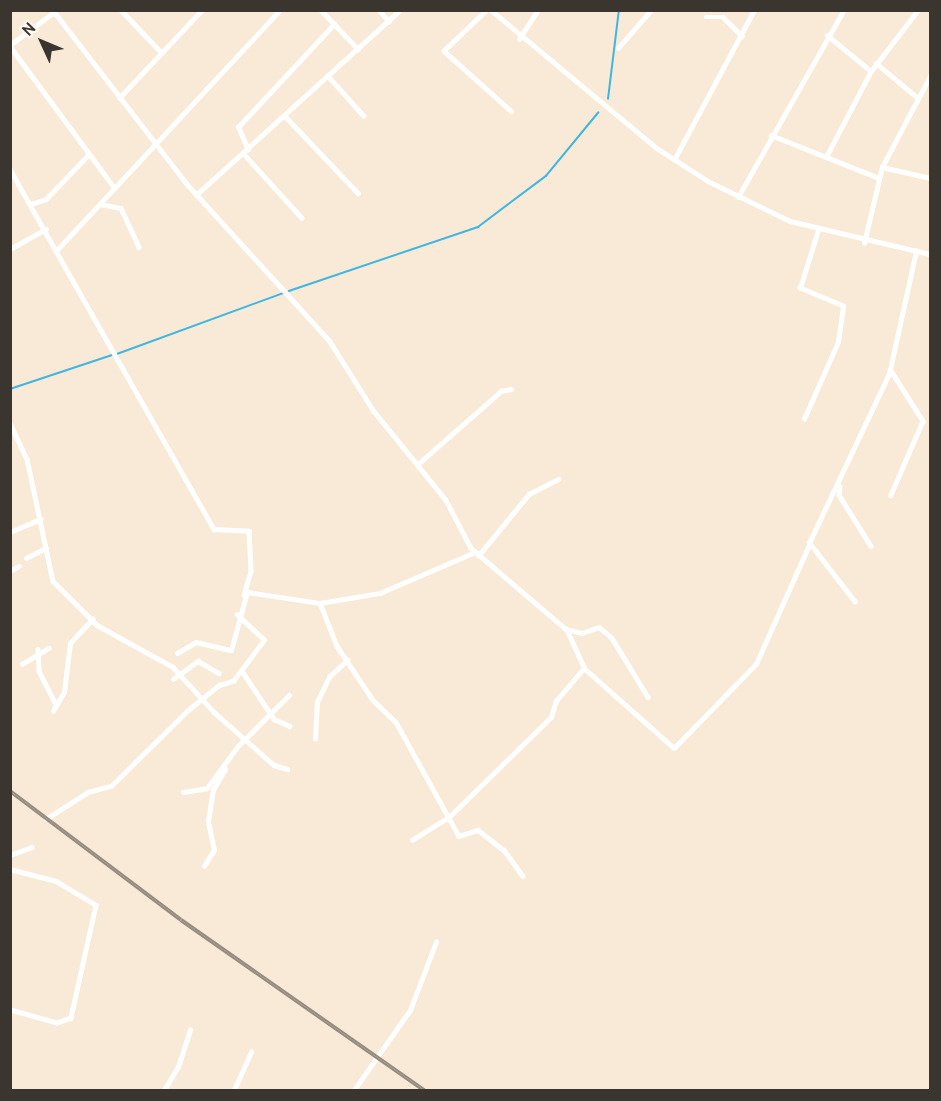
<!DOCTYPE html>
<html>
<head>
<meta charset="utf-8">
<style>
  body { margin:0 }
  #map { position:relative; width:941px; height:1101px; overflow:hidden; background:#f9ead8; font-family:Cabin,sans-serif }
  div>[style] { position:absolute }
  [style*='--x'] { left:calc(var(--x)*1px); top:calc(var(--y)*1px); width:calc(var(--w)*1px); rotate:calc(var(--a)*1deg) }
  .stream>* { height:1.5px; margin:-0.75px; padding:0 0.75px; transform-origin:0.75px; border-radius:0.75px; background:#3fb6e0 }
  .minor>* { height:4.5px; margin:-2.25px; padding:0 2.25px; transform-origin:2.25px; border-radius:2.25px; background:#fff }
  .rail>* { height:4px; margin-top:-2px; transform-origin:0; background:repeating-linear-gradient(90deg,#fff9f2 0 4.5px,#948a7e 0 9px); box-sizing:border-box; border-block:2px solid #948a7e }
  span { translate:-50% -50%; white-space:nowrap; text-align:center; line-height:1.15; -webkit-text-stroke:6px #fff9f2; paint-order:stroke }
  .frame { position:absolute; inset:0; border:12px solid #3a352e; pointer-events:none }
  .north { position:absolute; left:12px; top:12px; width:60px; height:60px; -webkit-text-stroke:4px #fff9f2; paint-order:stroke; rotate:314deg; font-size:16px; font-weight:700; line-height:24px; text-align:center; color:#3a352e }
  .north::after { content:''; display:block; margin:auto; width:21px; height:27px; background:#3a352e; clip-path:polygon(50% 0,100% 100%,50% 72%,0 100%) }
</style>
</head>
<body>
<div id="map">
  <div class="stream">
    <i style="--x:608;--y:99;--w:90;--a:-83"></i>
    <i style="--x:289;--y:291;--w:200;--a:-18.7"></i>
    <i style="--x:478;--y:227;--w:85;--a:-36.9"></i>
    <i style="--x:546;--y:176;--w:82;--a:-50.5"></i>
    <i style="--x:117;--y:354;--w:178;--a:-20.1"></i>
    <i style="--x:10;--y:389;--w:108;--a:-18.4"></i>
  </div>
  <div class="minor">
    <i style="--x:53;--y:10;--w:218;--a:52.4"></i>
    <i style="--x:186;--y:183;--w:212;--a:47.7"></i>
    <i style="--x:329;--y:340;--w:83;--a:57.8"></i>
    <i style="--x:373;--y:410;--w:116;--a:51"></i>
    <i style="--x:446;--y:500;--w:54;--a:62.5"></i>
    <i style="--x:471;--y:548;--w:125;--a:40.5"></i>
    <i style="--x:566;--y:629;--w:16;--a:14"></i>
    <i style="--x:582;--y:633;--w:18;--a:-19"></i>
    <i style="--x:599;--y:627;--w:17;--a:40"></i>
    <i style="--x:612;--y:638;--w:69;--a:58.6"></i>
    <i style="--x:121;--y:10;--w:59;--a:46.4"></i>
    <i style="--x:321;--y:10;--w:54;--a:46.5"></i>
    <i style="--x:379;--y:10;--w:15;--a:48"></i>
    <i style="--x:487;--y:10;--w:59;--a:136.4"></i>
    <i style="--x:444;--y:51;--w:90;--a:41.8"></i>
    <i style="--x:491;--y:10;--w:217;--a:39.8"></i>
    <i style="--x:658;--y:149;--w:59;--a:32.6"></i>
    <i style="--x:708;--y:181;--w:91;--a:26"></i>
    <i style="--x:790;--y:221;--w:144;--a:13.3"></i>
    <i style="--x:706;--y:17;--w:17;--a:0"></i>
    <i style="--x:723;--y:17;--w:27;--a:45"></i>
    <i style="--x:827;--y:35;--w:57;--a:39.3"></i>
    <i style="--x:519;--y:39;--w:35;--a:-57"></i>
    <i style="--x:10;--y:45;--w:55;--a:-36.9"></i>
    <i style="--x:10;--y:46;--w:175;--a:53.6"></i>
    <i style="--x:618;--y:48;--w:50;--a:-49"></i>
    <i style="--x:876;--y:63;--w:55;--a:39.8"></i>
    <i style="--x:329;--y:77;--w:52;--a:48.1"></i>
    <i style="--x:119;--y:98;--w:121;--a:-46.7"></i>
    <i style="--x:286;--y:117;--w:105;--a:46.5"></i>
    <i style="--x:771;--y:135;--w:116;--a:21.7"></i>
    <i style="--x:248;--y:150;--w:25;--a:-113"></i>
    <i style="--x:238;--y:127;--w:141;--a:-47"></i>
    <i style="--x:244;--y:154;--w:86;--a:47.8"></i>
    <i style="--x:826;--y:157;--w:97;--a:-62.4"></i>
    <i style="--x:871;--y:71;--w:77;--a:-52.4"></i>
    <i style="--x:674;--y:160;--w:170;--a:-61.9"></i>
    <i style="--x:882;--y:167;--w:49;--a:12.9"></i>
    <i style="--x:10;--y:169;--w:94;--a:60.7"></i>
    <i style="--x:56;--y:251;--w:329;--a:-47.1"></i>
    <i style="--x:196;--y:195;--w:275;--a:-42.2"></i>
    <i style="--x:738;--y:197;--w:215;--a:-60.5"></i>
    <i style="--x:31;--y:204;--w:16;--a:-18"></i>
    <i style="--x:46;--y:199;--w:62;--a:-46.3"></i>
    <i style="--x:100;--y:204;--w:21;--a:11"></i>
    <i style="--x:121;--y:208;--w:43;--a:65.2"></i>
    <i style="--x:864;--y:243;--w:78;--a:-76.7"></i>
    <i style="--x:882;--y:167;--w:103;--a:-62.2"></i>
    <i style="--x:10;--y:249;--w:41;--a:-29.1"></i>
    <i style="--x:56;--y:251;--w:320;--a:60.4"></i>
    <i style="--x:214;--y:529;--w:35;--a:3"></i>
    <i style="--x:249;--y:531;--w:40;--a:87.1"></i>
    <i style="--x:251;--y:571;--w:25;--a:106"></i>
    <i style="--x:890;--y:369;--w:62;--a:57.6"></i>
    <i style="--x:923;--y:421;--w:81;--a:113.4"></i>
    <i style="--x:804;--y:419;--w:84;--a:-66.2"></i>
    <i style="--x:838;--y:342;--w:36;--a:-82"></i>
    <i style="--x:843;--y:306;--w:47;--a:-157.3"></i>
    <i style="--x:800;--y:288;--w:61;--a:-72.8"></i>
    <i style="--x:10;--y:423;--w:40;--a:65"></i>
    <i style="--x:27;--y:459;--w:125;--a:78"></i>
    <i style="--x:53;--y:581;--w:62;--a:45"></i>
    <i style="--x:97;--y:625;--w:87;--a:28.9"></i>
    <i style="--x:173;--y:667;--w:61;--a:47.7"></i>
    <i style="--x:214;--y:712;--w:80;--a:41.5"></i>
    <i style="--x:274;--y:765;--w:14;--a:17"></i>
    <i style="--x:418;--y:464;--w:111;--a:-41.3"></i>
    <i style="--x:501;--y:391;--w:10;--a:-11"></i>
    <i style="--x:840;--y:486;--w:9;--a:96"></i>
    <i style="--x:839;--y:495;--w:60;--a:57.9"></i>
    <i style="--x:10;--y:532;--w:33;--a:-23"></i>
    <i style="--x:478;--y:556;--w:80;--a:-50.6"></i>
    <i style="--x:529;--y:494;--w:33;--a:-27"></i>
    <i style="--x:26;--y:558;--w:22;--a:-27"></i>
    <i style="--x:10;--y:571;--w:10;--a:-29"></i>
    <i style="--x:855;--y:602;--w:75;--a:-127.9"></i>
    <i style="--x:809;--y:543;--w:187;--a:-64.7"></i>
    <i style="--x:889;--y:374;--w:126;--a:-77.6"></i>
    <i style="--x:320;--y:603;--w:46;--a:68.4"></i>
    <i style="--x:337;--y:646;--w:65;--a:56.3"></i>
    <i style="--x:373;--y:700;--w:32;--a:44"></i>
    <i style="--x:396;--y:722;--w:130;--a:61.1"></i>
    <i style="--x:459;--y:836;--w:20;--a:-18"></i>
    <i style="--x:478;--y:830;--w:33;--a:38"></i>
    <i style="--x:504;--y:850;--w:32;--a:54"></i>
    <i style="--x:38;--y:649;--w:22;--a:87"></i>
    <i style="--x:39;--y:671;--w:37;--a:63"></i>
    <i style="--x:177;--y:653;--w:22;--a:-30"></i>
    <i style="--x:196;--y:642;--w:36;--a:13"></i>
    <i style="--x:231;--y:650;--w:60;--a:-74.6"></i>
    <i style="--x:247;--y:592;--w:74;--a:8.6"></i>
    <i style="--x:320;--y:603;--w:61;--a:-9.5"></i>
    <i style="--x:380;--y:593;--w:103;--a:-23.3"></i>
    <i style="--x:22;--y:664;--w:31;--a:-31"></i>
    <i style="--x:584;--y:668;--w:120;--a:41.6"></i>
    <i style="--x:674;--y:748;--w:117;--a:-45.7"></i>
    <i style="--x:756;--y:664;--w:128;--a:-66"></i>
    <i style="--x:242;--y:671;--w:58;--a:56.3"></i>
    <i style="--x:274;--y:719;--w:17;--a:24"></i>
    <i style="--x:173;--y:679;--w:31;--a:-36"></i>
    <i style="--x:198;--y:661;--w:24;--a:30"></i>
    <i style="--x:53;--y:711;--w:22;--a:-60"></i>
    <i style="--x:64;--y:692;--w:49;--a:-83"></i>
    <i style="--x:70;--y:643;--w:33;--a:-47"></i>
    <i style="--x:315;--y:739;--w:37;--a:-87"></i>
    <i style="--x:317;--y:702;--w:28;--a:-64"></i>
    <i style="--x:329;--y:677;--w:25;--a:-43"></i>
    <i style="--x:183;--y:792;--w:24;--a:-9"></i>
    <i style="--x:207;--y:788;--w:52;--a:-53.6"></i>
    <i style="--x:238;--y:746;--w:72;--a:-45"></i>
    <i style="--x:46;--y:819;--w:50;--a:-32.7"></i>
    <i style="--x:88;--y:792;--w:24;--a:-15"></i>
    <i style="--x:111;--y:786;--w:108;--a:-44.6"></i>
    <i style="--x:188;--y:710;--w:40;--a:-39"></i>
    <i style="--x:219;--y:685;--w:15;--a:-16"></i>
    <i style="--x:233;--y:681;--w:51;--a:-52.9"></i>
    <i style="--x:264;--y:640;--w:37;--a:-137"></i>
    <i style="--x:412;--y:840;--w:44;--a:-31.9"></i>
    <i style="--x:449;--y:817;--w:143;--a:-44.4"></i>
    <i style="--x:551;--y:717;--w:17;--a:-73"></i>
    <i style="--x:556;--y:701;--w:43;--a:-49.7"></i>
    <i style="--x:584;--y:668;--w:43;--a:-114.8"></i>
    <i style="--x:10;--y:855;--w:23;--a:-20"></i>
    <i style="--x:204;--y:866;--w:19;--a:-58"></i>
    <i style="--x:214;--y:850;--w:30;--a:-102"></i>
    <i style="--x:208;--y:821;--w:31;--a:-81"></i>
    <i style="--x:213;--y:790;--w:24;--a:-60"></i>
    <i style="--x:10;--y:869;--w:48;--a:14.6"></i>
    <i style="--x:56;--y:881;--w:47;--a:31"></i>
    <i style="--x:96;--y:905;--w:116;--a:102.5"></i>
    <i style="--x:71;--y:1018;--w:15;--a:160"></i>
    <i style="--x:57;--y:1023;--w:49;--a:-164.5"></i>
    <i style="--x:164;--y:1090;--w:27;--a:-59"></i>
    <i style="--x:178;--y:1067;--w:39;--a:-72"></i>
    <i style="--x:234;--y:1090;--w:42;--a:-65.9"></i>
    <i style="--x:354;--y:1090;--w:98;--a:-55"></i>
    <i style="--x:410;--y:1010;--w:73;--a:-69.1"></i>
  </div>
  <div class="rail">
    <i style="--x:10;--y:791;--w:214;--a:37"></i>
    <i style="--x:181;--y:920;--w:297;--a:35"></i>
  </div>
  <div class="frame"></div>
  <div class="north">N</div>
</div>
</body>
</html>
